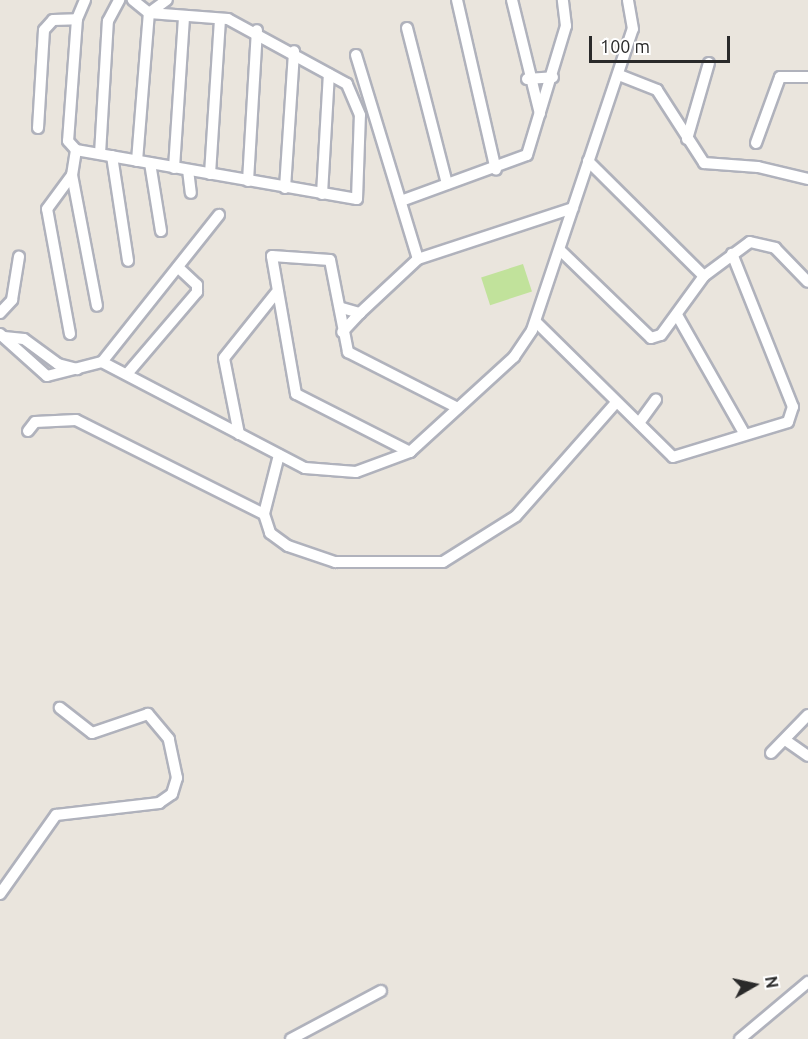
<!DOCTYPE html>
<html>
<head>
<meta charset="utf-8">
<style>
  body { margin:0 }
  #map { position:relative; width:808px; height:1039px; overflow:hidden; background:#eae5dd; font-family:Ubuntu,sans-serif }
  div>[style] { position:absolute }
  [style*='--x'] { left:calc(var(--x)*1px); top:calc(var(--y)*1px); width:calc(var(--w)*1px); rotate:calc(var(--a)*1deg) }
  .pitch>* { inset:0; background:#c1e29b; transform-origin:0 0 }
  .roads { filter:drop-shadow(2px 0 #b0b2bc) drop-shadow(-2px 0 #b0b2bc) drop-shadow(0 2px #b0b2bc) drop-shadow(0 -2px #b0b2bc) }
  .minor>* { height:10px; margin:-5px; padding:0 5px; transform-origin:5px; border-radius:5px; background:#fff }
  span { translate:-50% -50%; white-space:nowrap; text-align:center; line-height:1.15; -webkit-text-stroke:5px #fff; paint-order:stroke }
  .north { position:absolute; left:724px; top:955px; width:60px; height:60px; -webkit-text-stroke:4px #fff; paint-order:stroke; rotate:81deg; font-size:16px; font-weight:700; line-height:24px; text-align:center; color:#2a2a2a }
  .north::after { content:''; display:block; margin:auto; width:21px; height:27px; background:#2a2a2a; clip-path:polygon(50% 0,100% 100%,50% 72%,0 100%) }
  .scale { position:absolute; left:589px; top:36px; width:141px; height:27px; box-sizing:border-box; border:3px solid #2a2a2a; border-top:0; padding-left:8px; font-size:18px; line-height:21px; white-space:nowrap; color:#2a2a2a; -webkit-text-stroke:4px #fff; paint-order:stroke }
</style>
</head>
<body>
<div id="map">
  <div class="pitch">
    <i style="left:523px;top:264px;width:29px;height:44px;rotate:72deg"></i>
  </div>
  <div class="roads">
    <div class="minor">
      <i style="--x:85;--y:0;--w:21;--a:113"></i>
      <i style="--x:77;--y:19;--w:122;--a:94.2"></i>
      <i style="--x:68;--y:141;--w:12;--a:48"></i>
      <i style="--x:76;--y:150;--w:285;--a:9.9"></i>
      <i style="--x:357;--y:199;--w:84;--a:-88"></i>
      <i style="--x:360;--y:115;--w:34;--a:-113"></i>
      <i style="--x:347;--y:84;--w:136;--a:-151.4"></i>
      <i style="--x:228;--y:19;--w:79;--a:-175.7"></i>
      <i style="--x:149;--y:13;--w:21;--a:-141"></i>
      <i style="--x:457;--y:0;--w:174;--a:77.1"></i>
      <i style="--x:512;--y:0;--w:117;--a:76.2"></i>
      <i style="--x:407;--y:28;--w:161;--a:75.6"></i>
      <i style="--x:356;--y:55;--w:213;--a:73.1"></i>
      <i style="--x:619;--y:75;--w:41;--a:21.5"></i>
      <i style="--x:657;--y:90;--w:87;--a:57.2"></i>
      <i style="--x:704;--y:163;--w:54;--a:4.2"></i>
      <i style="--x:758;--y:167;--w:51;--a:13.5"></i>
      <i style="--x:527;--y:79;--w:26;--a:-4"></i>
      <i style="--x:38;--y:128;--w:98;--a:-86.5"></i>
      <i style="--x:44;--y:30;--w:13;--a:-48"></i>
      <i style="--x:53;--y:20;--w:24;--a:-2"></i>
      <i style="--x:687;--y:139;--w:79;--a:-73.9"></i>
      <i style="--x:756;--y:143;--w:70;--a:-70"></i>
      <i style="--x:780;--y:77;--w:28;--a:0"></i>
      <i style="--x:76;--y:150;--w:25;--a:99"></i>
      <i style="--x:72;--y:175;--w:133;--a:79.2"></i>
      <i style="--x:100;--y:154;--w:133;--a:-86.6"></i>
      <i style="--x:108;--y:21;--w:24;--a:-62"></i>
      <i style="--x:112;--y:156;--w:106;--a:81.3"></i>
      <i style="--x:137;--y:161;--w:148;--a:-85.4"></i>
      <i style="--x:149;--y:13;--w:22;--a:-36"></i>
      <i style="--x:588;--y:161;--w:163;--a:44.8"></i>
      <i style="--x:150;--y:163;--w:69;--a:80.8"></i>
      <i style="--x:174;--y:168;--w:150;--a:-86.2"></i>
      <i style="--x:188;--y:170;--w:23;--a:83"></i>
      <i style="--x:210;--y:174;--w:155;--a:-86.3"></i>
      <i style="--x:248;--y:181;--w:151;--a:-86.6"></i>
      <i style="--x:285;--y:188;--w:137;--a:-86.2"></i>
      <i style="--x:322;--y:194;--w:120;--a:-86.7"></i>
      <i style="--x:401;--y:201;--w:134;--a:-20.1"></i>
      <i style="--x:527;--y:155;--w:135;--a:-73.2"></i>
      <i style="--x:566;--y:26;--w:26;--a:-97"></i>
      <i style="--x:561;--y:251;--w:125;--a:44"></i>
      <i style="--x:651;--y:338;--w:10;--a:-17"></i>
      <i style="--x:661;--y:335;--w:73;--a:-53.9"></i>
      <i style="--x:704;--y:276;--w:57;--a:-36.5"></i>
      <i style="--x:750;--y:242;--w:26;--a:13"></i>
      <i style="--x:775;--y:248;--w:47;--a:45.9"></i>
      <i style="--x:342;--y:308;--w:19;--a:16"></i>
      <i style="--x:360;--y:313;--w:26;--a:133"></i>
      <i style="--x:0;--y:313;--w:18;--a:-47"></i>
      <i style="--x:12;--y:300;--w:44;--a:-80.8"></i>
      <i style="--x:360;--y:313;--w:79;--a:-43"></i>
      <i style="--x:418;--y:259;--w:163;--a:-18.2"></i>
      <i style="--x:677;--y:315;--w:136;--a:60.4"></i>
      <i style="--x:536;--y:322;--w:192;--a:44.6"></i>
      <i style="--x:673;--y:457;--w:120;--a:-16.9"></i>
      <i style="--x:788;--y:422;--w:16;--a:-72"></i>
      <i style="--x:793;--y:407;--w:165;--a:-111.7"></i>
      <i style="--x:0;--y:334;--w:63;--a:41.8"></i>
      <i style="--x:47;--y:376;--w:57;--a:-14.3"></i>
      <i style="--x:102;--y:362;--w:188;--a:-51.5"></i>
      <i style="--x:70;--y:334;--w:127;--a:-100.4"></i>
      <i style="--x:47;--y:209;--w:42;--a:-53.7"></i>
      <i style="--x:4;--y:337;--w:20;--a:6"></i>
      <i style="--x:24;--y:339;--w:42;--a:36.3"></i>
      <i style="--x:58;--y:364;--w:20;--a:15"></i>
      <i style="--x:102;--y:362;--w:229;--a:27.6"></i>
      <i style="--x:305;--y:468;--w:51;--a:4.5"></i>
      <i style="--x:356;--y:472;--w:58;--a:-20.3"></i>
      <i style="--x:410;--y:452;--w:141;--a:-42.4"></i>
      <i style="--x:514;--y:357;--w:32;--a:-56"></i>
      <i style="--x:532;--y:330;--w:317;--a:-71.5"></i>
      <i style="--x:633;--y:29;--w:29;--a:-100"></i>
      <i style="--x:127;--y:374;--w:108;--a:-49.5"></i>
      <i style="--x:197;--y:292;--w:7;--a:-90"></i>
      <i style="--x:197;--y:285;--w:26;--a:-137"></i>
      <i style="--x:639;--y:423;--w:29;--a:-54"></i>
      <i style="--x:28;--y:431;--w:11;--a:-52"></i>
      <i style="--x:35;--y:422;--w:41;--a:-2.8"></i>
      <i style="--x:76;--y:420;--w:210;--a:26.6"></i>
      <i style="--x:239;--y:434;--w:77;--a:-101.2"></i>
      <i style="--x:224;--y:358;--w:83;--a:-51.3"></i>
      <i style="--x:410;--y:452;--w:128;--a:-153"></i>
      <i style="--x:296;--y:394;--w:140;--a:-99.9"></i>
      <i style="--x:272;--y:256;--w:58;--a:3.9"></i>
      <i style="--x:330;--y:260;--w:94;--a:78.9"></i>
      <i style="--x:348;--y:352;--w:123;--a:27"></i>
      <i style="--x:279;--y:455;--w:61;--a:104.3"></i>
      <i style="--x:264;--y:514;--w:20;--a:72"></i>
      <i style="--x:270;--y:533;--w:22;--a:36"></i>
      <i style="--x:288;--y:546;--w:50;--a:18.8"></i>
      <i style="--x:335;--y:562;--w:108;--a:0"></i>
      <i style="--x:443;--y:562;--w:86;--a:-32.2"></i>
      <i style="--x:516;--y:516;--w:148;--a:-48.6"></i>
      <i style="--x:788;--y:742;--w:24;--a:35"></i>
      <i style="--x:771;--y:753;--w:53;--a:-45.8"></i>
      <i style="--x:0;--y:894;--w:97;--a:-54.7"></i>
      <i style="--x:56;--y:815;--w:104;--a:-6.6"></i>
      <i style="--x:159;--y:803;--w:16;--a:-35"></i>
      <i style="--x:172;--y:794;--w:17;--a:-73"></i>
      <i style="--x:177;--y:778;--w:40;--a:-102"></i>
      <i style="--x:169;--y:739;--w:33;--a:-130"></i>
      <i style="--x:148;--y:714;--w:59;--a:161.3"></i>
      <i style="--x:92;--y:733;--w:41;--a:-142"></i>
      <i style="--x:291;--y:1039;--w:102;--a:-28.1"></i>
      <i style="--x:740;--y:1039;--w:89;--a:-40"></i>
    </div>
  </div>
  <div class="north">N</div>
  <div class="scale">100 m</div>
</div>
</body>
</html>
